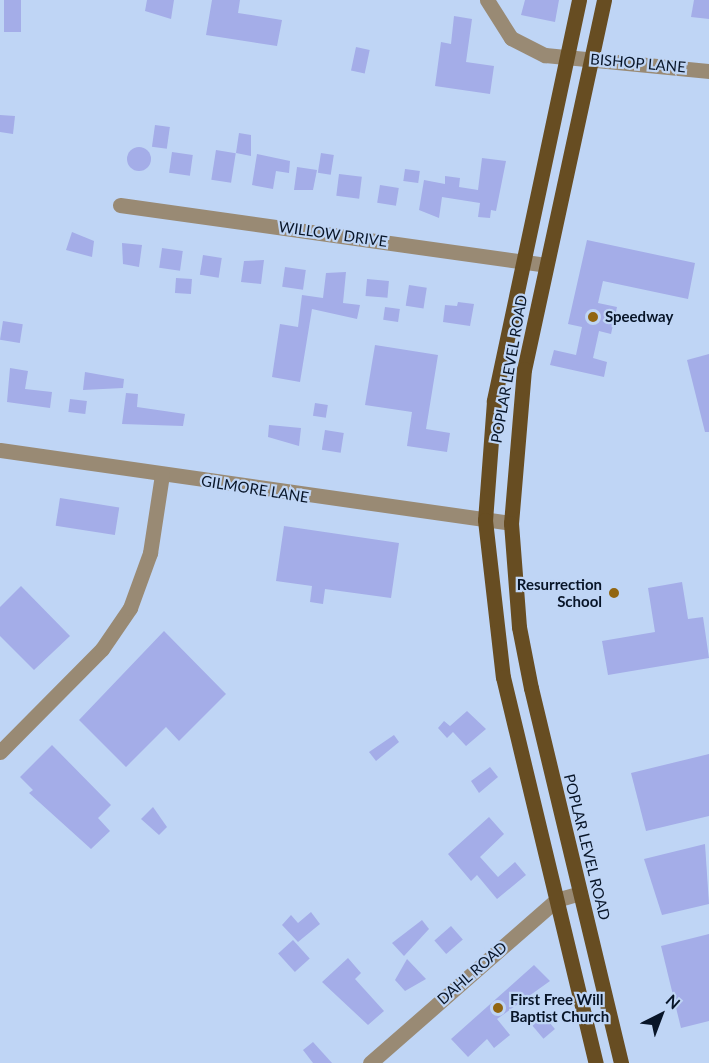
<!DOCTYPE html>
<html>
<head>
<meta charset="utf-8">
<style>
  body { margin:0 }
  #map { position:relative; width:709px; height:1063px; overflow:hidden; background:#bfd5f5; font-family:Lato,sans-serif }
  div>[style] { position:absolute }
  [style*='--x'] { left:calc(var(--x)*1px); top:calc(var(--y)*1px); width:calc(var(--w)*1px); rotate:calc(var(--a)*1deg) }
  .building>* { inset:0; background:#a4ade8; transform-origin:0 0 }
  .round { border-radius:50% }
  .minor>* { height:15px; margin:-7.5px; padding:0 7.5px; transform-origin:7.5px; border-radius:7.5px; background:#998a74 }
  .major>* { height:15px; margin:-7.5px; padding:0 7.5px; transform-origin:7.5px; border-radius:7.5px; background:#674d22 }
  .dots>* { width:16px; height:16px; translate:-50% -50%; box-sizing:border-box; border:3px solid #bfd5f5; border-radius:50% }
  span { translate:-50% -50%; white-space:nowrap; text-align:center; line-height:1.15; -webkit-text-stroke:4.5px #bfd5f5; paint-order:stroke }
  .street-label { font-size:15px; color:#081528 }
  .poi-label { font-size:15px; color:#081528; font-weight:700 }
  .left { translate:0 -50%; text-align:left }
  .right { translate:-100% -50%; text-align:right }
  .north { position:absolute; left:631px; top:985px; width:60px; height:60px; -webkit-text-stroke:4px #bfd5f5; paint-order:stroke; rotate:42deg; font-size:16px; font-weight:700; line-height:24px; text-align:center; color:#081528 }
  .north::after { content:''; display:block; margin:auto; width:21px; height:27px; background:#081528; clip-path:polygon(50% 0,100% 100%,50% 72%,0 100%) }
</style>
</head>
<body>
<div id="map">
  <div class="building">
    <i style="left:4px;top:0;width:17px;height:32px"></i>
    <i style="clip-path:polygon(147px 0,174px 0,171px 19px,145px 11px)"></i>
    <i style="clip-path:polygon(212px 0,240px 0,238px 13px,282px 20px,277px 46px,206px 35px)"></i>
    <i style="clip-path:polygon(525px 0,559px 0,555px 22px,521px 15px)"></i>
    <i style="clip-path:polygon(694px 0,709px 0,709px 19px,691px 17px)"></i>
    <i style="clip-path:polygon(454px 16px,472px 19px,466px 62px,494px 66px,490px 94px,435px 86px,441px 42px,451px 44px)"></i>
    <i style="left:356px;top:47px;width:14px;height:24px;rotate:12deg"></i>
    <i style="clip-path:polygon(0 115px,15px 116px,13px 134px,0 132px)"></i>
    <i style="left:155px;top:125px;width:15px;height:22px;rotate:8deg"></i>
    <i style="clip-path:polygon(239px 133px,251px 135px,251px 156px,236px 153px)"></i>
    <i class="round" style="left:127px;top:147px;width:24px;height:24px"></i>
    <i style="left:216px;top:150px;width:20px;height:30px;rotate:9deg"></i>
    <i style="left:172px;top:152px;width:21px;height:21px;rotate:8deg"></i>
    <i style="left:321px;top:153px;width:13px;height:20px;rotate:9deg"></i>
    <i style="clip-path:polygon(257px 154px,290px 161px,289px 173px,276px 171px,273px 189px,252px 185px)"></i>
    <i style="clip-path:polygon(482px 158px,506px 161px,496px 211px,491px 210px,490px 218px,478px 217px,480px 203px,442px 197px,439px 218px,419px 210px,424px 180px,445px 184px,445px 176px,460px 178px,459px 187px,478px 190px)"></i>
    <i style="clip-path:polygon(297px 167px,317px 170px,313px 190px,294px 190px)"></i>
    <i style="left:405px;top:169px;width:15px;height:12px;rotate:8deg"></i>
    <i style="left:339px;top:174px;width:23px;height:22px;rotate:7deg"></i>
    <i style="left:380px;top:185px;width:19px;height:18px;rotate:9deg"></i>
    <i style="clip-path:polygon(72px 232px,94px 241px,92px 257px,66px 250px)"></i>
    <i style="clip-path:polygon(587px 240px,695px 263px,688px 299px,603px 281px,598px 303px,617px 307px,611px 334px,599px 331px,593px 358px,607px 362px,604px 377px,550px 365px,554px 350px,576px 355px,582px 327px,568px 324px)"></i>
    <i style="clip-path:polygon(122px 243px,142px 245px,139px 267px,123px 264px)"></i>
    <i style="left:162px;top:248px;width:21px;height:20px;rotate:8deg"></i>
    <i style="left:203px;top:255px;width:19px;height:20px;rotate:9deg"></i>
    <i style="clip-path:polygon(264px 260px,261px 284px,241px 282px,244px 261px)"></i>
    <i style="left:285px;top:267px;width:21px;height:20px;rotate:8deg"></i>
    <i style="clip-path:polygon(346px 272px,343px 303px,360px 305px,357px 319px,312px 309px,300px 382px,272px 377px,280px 324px,298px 327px,302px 295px,323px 298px,326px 273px)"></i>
    <i style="left:176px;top:278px;width:16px;height:15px;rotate:4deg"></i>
    <i style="left:367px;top:279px;width:22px;height:17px;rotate:5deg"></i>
    <i style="left:409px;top:285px;width:18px;height:21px;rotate:9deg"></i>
    <i style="clip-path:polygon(458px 302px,474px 304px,470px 326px,443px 322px,445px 305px,457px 306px)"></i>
    <i style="left:385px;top:307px;width:15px;height:13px;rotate:8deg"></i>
    <i style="left:3px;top:321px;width:20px;height:19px;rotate:9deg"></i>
    <i style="clip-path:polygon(375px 345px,438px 355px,426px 429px,450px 433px,447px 452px,407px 446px,412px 412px,365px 405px)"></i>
    <i style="clip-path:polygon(709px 354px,709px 432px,705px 432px,687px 360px)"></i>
    <i style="clip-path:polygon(10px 368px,28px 371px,25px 389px,52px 392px,50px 408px,7px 402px)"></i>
    <i style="clip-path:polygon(85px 372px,124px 379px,123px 388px,83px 390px)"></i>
    <i style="clip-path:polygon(126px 393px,138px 394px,137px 407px,185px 414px,183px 426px,122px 424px)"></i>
    <i style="left:70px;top:399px;width:17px;height:13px;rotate:7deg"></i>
    <i style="left:315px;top:403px;width:13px;height:13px;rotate:9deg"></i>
    <i style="clip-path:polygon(269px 425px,301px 428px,299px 446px,268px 437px)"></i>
    <i style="left:325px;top:430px;width:19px;height:20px;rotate:9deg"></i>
    <i style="left:60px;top:498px;width:60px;height:28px;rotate:9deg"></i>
    <i style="clip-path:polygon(284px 526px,399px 543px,391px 598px,325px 589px,323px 604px,310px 602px,312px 586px,276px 581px)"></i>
    <i style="clip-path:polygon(682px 582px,688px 619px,703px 617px,709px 658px,608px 675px,602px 641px,655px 632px,648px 588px)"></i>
    <i style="clip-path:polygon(21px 586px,70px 636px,34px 670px,0 636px,0 607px)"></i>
    <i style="clip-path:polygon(164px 631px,226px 694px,179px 741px,166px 727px,126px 767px,79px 720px)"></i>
    <i style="clip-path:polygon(467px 711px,486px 729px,466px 746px,453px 732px,447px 738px,438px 728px,444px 721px,450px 726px)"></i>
    <i style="clip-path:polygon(394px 735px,399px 742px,376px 761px,369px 752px)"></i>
    <i style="clip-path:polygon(52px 745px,111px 805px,98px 818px,110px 831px,91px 849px,29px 793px,33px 790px,20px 777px)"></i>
    <i style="clip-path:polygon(709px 754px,709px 816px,646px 831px,631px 773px)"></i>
    <i style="clip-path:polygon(490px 767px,498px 777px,479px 793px,471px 781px)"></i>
    <i style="clip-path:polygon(153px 807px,167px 827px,159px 835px,141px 819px)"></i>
    <i style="clip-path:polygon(489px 817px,504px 834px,480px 857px,498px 877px,515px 862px,526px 875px,497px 899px,477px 875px,471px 881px,448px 854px)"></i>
    <i style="clip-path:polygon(705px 844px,709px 904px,662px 915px,644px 859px)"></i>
    <i style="clip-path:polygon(311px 912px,320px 924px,298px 942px,282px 925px,291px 915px,298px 923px)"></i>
    <i style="clip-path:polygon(422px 920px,429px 929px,404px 956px,392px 943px)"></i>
    <i style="left:451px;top:926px;width:18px;height:22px;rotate:49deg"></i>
    <i style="clip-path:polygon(709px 934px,709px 1021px,681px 1028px,661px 946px)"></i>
    <i style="left:293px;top:940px;width:25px;height:20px;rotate:48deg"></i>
    <i style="clip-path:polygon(348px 958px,361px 973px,355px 979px,384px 1011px,368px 1025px,322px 982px)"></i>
    <i style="clip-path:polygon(407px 959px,426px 979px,405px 991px,395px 980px)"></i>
    <i style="clip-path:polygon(534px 965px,550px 981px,497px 1019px,510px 1035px,494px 1048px,487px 1039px,468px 1057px,451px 1039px)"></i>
    <i style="left:544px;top:1016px;width:17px;height:15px;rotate:50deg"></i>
    <i style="clip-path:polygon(313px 1042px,332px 1063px,313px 1063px,303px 1050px)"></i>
  </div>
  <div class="minor">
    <i style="--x:487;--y:0;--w:45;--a:57.7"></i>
    <i style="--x:511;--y:38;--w:38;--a:27"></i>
    <i style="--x:545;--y:55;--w:165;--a:5.6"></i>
    <i style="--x:120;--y:205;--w:430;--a:8"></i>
    <i style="--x:0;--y:450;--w:516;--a:8.13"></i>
    <i style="--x:0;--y:752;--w:145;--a:-45.3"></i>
    <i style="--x:102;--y:649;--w:50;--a:-55.7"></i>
    <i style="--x:130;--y:608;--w:59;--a:-70"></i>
    <i style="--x:150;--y:553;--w:79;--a:-81.3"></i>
    <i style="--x:370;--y:1063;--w:247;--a:-41.2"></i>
    <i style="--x:556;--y:900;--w:25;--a:-16"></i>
  </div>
  <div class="major">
    <i style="--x:579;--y:0;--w:410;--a:102"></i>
    <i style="--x:494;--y:401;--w:119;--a:94.3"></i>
    <i style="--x:485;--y:520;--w:158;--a:83.5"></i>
    <i style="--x:503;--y:677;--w:397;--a:76.5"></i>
    <i style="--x:604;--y:0;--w:378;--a:102.2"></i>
    <i style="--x:524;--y:369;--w:155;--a:94.8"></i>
    <i style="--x:511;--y:523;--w:104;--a:85.6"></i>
    <i style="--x:519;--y:627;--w:62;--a:78.9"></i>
    <i style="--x:531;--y:688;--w:386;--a:76.5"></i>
  </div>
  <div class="dots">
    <i style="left:593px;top:317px;background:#926611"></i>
    <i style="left:614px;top:593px;background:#926611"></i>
    <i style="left:498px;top:1008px;background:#926611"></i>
  </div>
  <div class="street-label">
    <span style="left:638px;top:63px;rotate:5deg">BISHOP LANE</span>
    <span style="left:333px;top:234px;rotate:8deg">WILLOW DRIVE</span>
    <span style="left:509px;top:369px;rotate:-80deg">POPLAR LEVEL ROAD</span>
    <span style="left:255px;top:489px;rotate:9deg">GILMORE LANE</span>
    <span style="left:587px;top:847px;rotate:76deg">POPLAR LEVEL ROAD</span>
    <span style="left:472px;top:973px;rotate:-41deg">DAHL ROAD</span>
  </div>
  <div class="poi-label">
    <span class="left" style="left:605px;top:317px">Speedway</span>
    <span class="right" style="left:602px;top:593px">Resurrection<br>School</span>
    <span class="left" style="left:510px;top:1008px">First Free Will<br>Baptist Church</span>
  </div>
  <div class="north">N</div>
</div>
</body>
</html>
